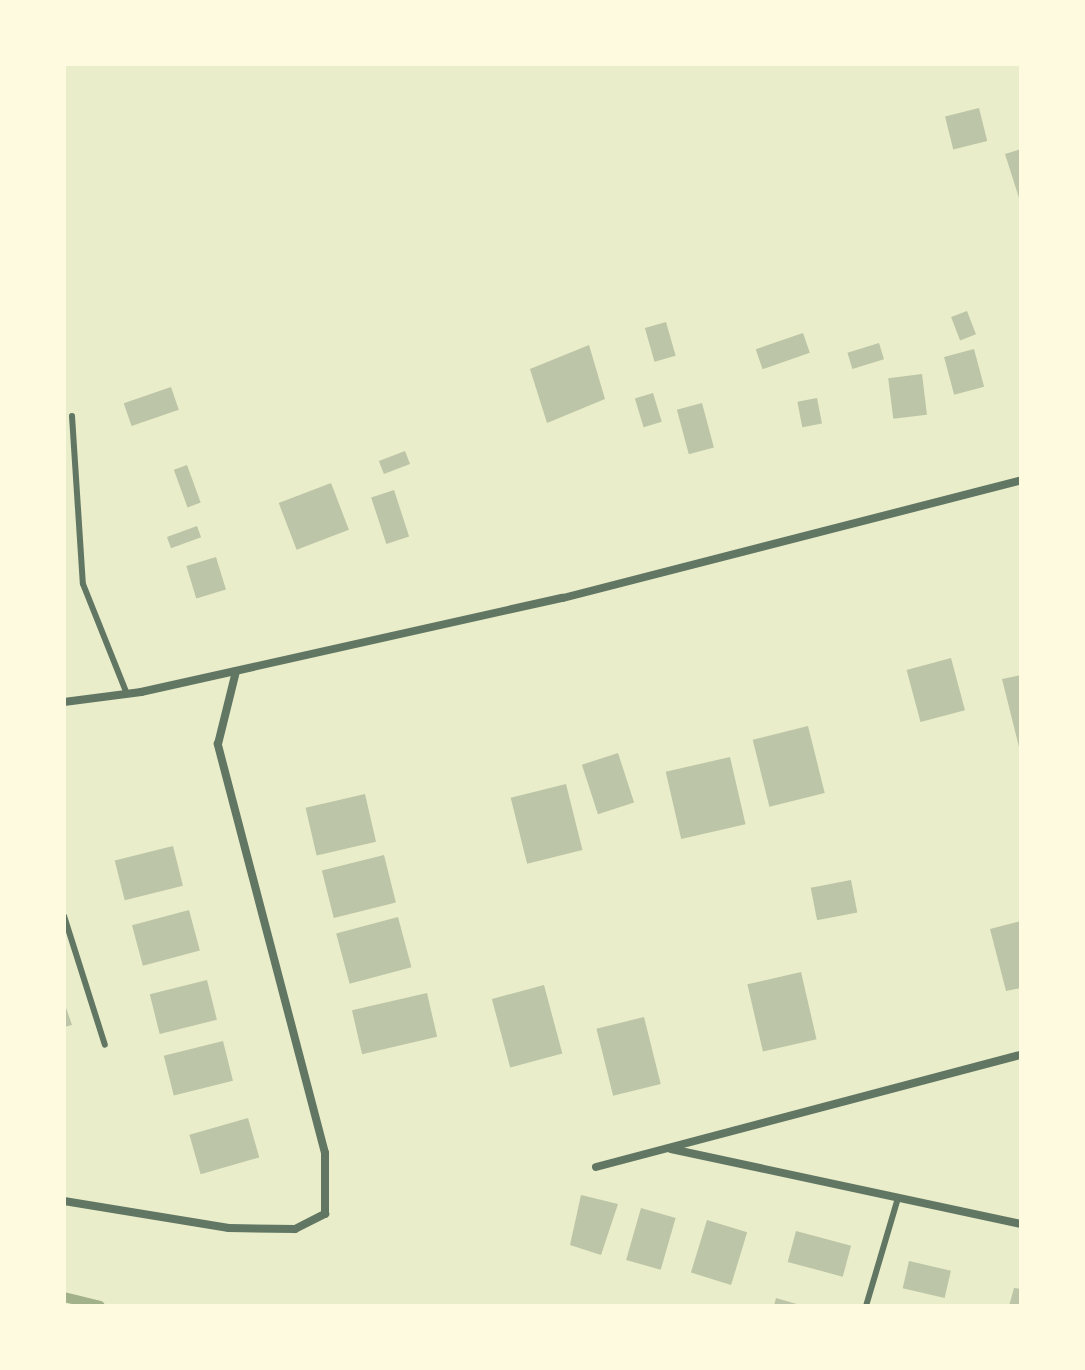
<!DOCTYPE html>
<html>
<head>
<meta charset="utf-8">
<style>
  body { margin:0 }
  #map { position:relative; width:1085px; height:1370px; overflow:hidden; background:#e9edc9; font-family:"Nunito Sans",sans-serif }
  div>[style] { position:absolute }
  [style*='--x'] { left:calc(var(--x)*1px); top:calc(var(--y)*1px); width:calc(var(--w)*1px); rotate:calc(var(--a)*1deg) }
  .stream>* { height:10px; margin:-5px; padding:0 5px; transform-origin:5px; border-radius:5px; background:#a3b18a }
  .building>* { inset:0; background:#bcc5a7; transform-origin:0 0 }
  .service>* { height:6px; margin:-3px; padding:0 3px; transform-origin:3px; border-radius:3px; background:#617663 }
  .minor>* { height:8px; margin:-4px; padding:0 4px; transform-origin:4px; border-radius:4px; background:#617663 }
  span { translate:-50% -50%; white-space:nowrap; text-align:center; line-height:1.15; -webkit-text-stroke:6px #fefae0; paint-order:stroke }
  .frame { position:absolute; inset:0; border:66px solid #fefae0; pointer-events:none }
</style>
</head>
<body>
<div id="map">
  <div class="stream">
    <i style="--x:64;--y:1297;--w:37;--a:14"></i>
  </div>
  <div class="building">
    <i style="left:979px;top:108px;width:34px;height:35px;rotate:76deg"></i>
    <i style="clip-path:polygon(1021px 149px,1021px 201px,1020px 201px,1005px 154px)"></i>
    <i style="left:967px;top:311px;width:25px;height:17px;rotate:69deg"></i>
    <i style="left:666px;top:322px;width:35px;height:22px;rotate:74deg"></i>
    <i style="left:803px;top:333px;width:21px;height:50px;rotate:71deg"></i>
    <i style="left:879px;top:343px;width:17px;height:33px;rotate:73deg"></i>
    <i style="clip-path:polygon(589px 345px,605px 399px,547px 423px,530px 369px)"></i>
    <i style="left:974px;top:349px;width:39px;height:31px;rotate:75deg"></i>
    <i style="left:922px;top:374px;width:41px;height:34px;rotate:83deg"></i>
    <i style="left:171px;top:387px;width:24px;height:50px;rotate:71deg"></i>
    <i style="left:653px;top:393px;width:30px;height:19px;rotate:73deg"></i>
    <i style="left:817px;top:398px;width:26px;height:20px;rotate:79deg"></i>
    <i style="left:702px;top:403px;width:46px;height:26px;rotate:75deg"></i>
    <i style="left:405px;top:451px;width:14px;height:28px;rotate:69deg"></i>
    <i style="left:187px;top:465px;width:40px;height:14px;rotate:70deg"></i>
    <i style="left:331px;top:483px;width:50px;height:56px;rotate:69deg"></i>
    <i style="left:394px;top:490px;width:49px;height:24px;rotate:72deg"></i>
    <i style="left:197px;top:526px;width:12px;height:32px;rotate:70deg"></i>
    <i style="left:216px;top:557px;width:34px;height:31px;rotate:73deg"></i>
    <i style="left:951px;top:658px;width:54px;height:46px;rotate:75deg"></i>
    <i style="clip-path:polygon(1021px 675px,1021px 751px,1020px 751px,1002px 679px)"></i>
    <i style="left:808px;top:726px;width:69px;height:57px;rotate:76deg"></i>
    <i style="left:618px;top:753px;width:52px;height:38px;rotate:72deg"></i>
    <i style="left:730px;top:757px;width:69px;height:66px;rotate:77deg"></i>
    <i style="left:566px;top:784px;width:68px;height:57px;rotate:76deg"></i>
    <i style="left:365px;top:794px;width:49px;height:61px;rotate:77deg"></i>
    <i style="left:173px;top:846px;width:41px;height:60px;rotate:76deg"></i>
    <i style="left:384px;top:855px;width:49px;height:64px;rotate:76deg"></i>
    <i style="left:851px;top:880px;width:33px;height:41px;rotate:79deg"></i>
    <i style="left:189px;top:910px;width:42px;height:59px;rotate:75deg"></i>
    <i style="left:398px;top:917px;width:52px;height:64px;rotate:75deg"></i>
    <i style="clip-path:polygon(1021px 921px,1021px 988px,1006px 991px,990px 929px)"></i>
    <i style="left:801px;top:972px;width:69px;height:55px;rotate:77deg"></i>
    <i style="left:207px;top:980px;width:41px;height:59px;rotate:76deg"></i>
    <i style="left:544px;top:985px;width:71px;height:54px;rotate:75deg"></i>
    <i style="left:427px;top:993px;width:45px;height:77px;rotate:77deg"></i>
    <i style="clip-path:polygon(64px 1002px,72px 1025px,64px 1027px)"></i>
    <i style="left:644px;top:1017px;width:69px;height:49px;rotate:76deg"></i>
    <i style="left:223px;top:1041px;width:41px;height:61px;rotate:76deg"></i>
    <i style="left:248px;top:1118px;width:41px;height:61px;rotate:74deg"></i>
    <i style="clip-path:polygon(581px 1195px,618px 1204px,601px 1255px,570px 1245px)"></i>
    <i style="left:641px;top:1208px;width:36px;height:54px;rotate:16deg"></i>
    <i style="left:707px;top:1220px;width:42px;height:55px;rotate:17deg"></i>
    <i style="left:796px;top:1231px;width:57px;height:32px;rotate:15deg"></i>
    <i style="left:909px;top:1261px;width:43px;height:28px;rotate:13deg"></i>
    <i style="clip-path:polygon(1014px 1288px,1021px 1289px,1021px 1306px,1009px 1306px)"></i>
    <i style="clip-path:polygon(776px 1298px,800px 1305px,800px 1306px,774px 1306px)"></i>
  </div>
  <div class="service">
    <i style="--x:72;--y:416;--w:168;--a:86.3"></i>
    <i style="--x:83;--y:584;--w:118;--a:68.2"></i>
    <i style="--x:64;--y:916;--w:135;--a:72.4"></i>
    <i style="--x:866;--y:1306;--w:113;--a:-73.5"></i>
  </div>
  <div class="minor">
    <i style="--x:64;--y:702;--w:78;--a:-7.4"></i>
    <i style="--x:141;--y:692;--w:432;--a:-12.6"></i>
    <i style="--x:563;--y:598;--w:473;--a:-14.4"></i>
    <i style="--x:671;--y:1149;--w:358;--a:12.1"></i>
    <i style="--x:596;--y:1167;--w:440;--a:-14.8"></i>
    <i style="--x:64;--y:1201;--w:167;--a:9.3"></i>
    <i style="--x:229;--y:1228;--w:66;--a:0.9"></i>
    <i style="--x:295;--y:1229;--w:34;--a:-27"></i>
    <i style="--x:325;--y:1214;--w:61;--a:-90"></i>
    <i style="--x:325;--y:1153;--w:423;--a:-104.7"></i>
    <i style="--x:218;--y:744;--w:75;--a:-76.1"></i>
  </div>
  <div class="frame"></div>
</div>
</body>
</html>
